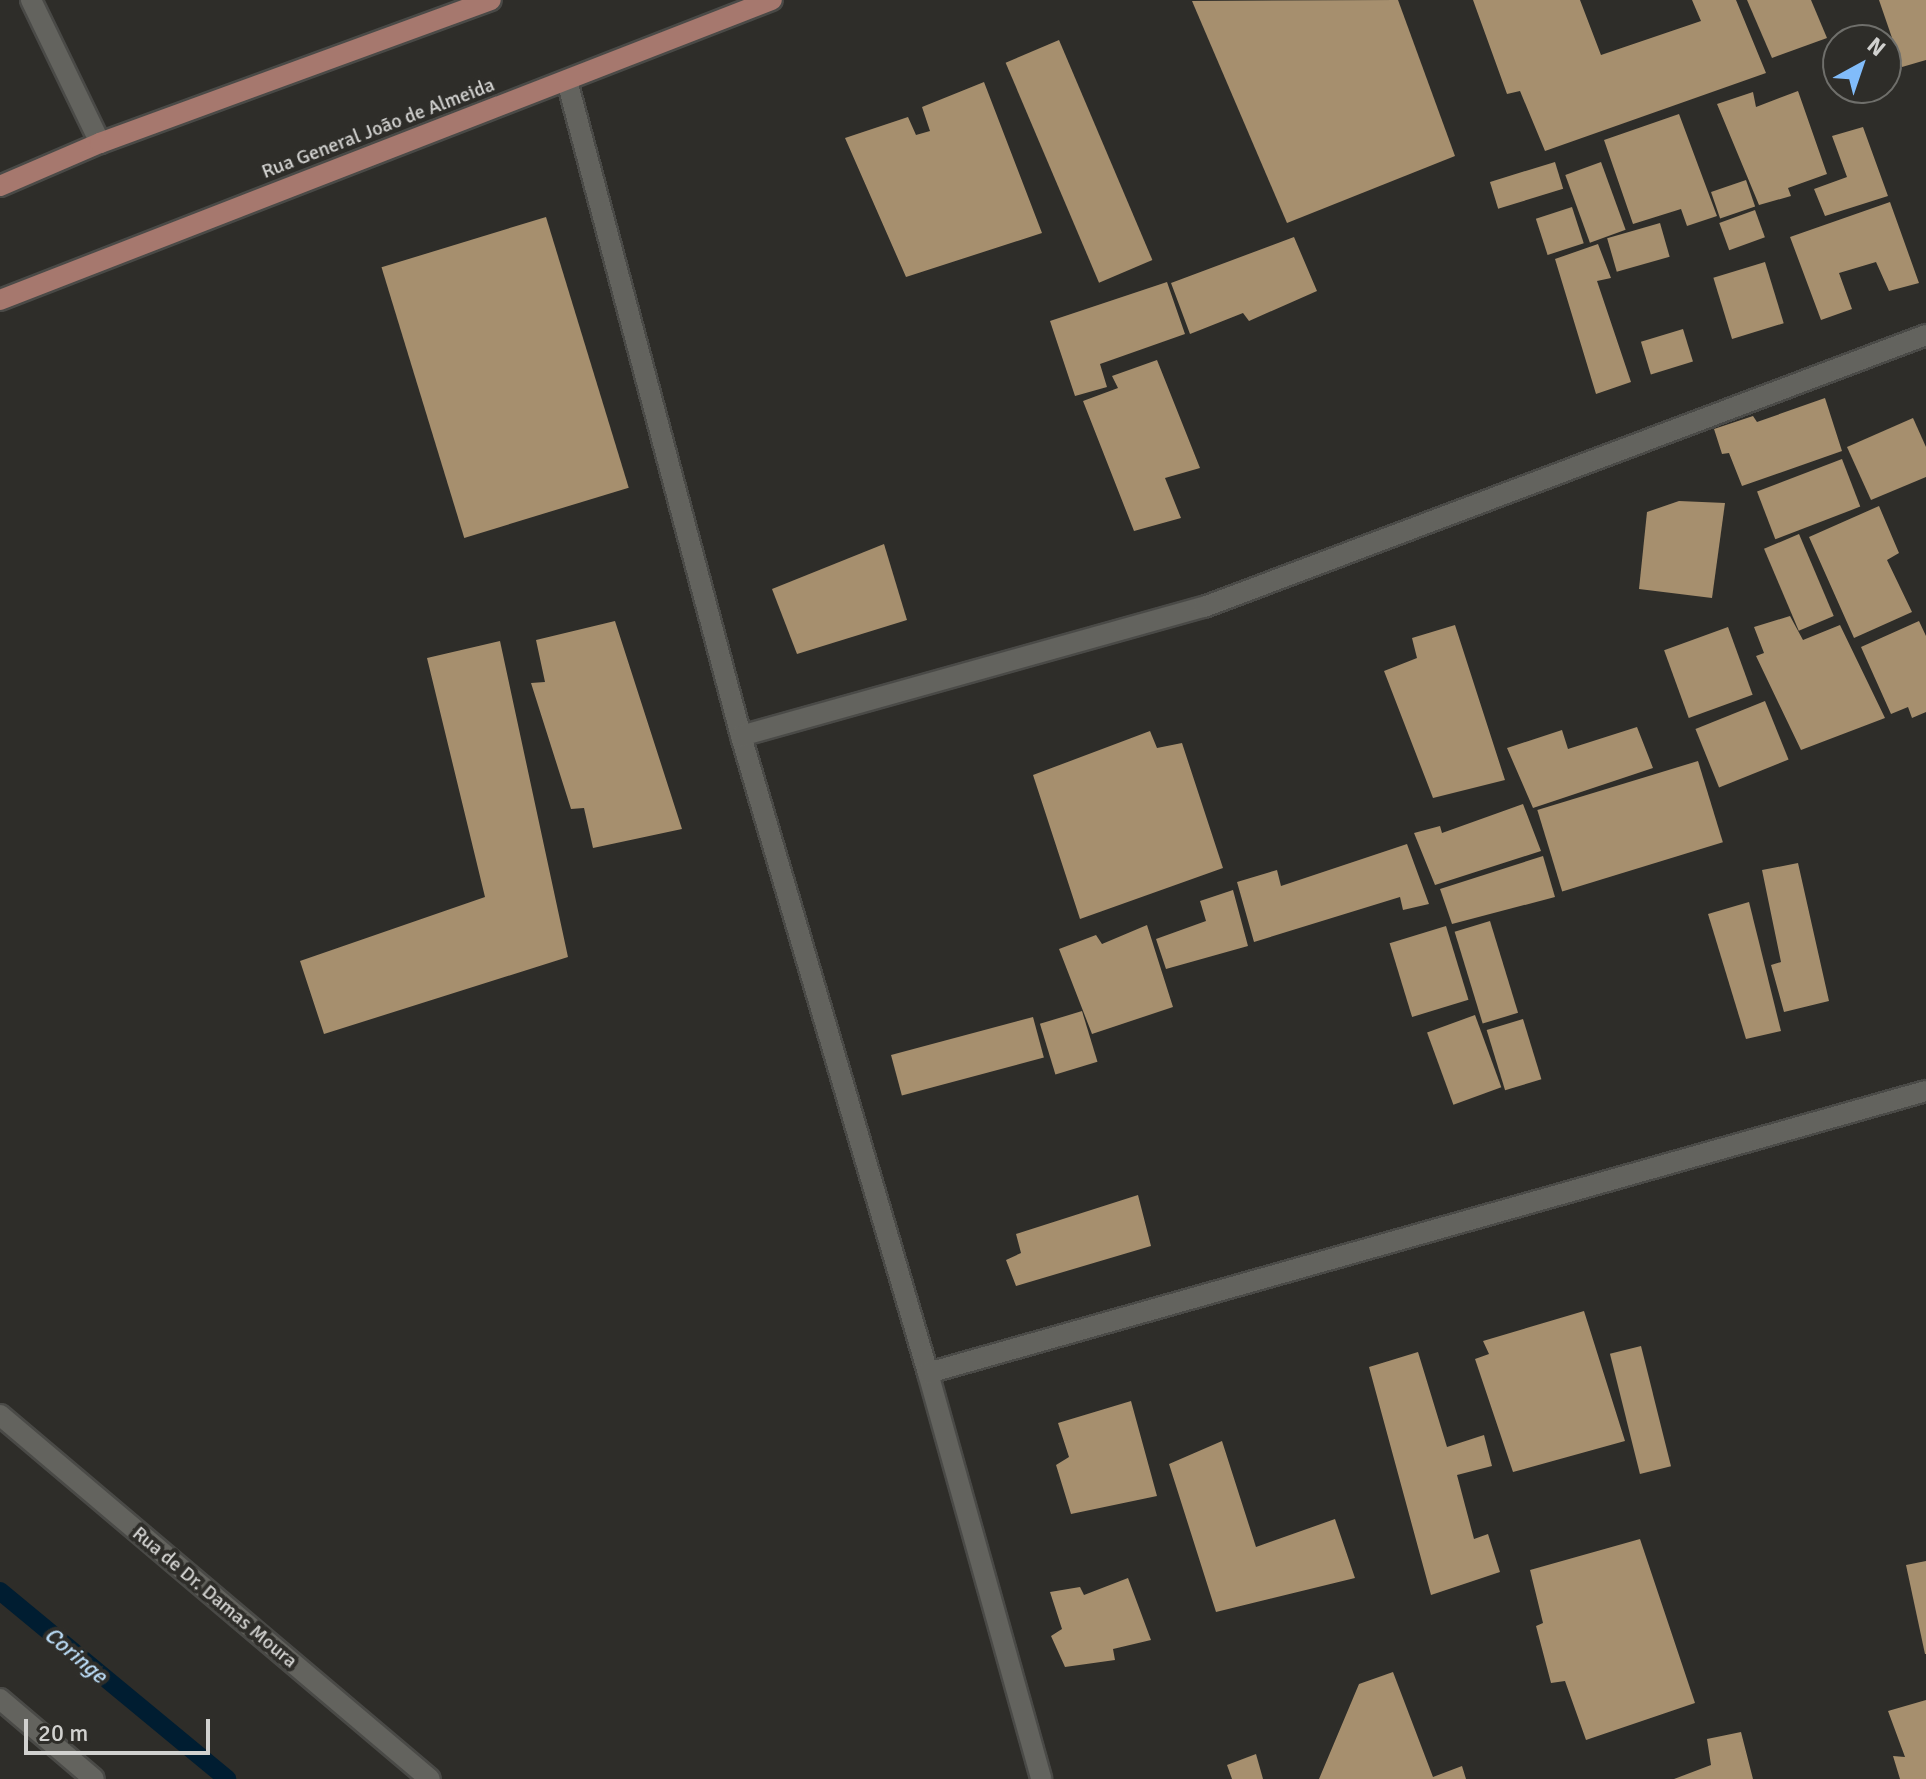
<!DOCTYPE html>
<html>
<head>
<meta charset="utf-8">
<style>
  body { margin:0 }
  #map { position:relative; width:1926px; height:1779px; overflow:hidden; background:#2e2d29; font-family:Signika,sans-serif }
  div>[style] { position:absolute }
  [style*='--x'] { left:calc(var(--x)*1px); top:calc(var(--y)*1px); width:calc(var(--w)*1px); rotate:calc(var(--a)*1deg) }
  .stream>* { height:18px; margin:-9px; padding:0 9px; transform-origin:9px; border-radius:9px; background:#001d31 }
  .building>* { inset:0; background:#a68f6e; transform-origin:0 0 }
  .roads { filter:drop-shadow(2px 0 #4a4a47) drop-shadow(-2px 0 #4a4a47) drop-shadow(0 2px #4a4a47) drop-shadow(0 -2px #4a4a47) }
  .service>* { height:20px; margin:-10px; padding:0 10px; transform-origin:10px; border-radius:10px; background:#63635e }
  .minor>* { height:20px; margin:-10px; padding:0 10px; transform-origin:10px; border-radius:10px; background:#63635e }
  .primary>* { height:20px; margin:-10px; padding:0 10px; transform-origin:10px; border-radius:10px; background:#a6786e }
  span { translate:-50% -50%; white-space:nowrap; text-align:center; line-height:1.15; -webkit-text-stroke:8px #2e2d29; paint-order:stroke }
  .street-label { font-size:20px; color:#d1d1cf }
  .water-label { font-size:22px; color:#badbf5; font-style:italic }
  .north { position:absolute; left:1822px; top:24px; width:80px; height:80px; box-sizing:border-box; background:#2e2d29; border:2px solid #6f6f6b; border-radius:50%; rotate:40deg; font-size:22px; font-weight:700; line-height:32px; text-align:center; color:#d1d1cf }
  .north::after { content:''; display:block; margin:auto; width:28px; height:36px; background:#81bcfa; clip-path:polygon(50% 0,100% 100%,50% 72%,0 100%) }
  .scale { position:absolute; left:24px; top:1719px; width:186px; height:36px; box-sizing:border-box; border:4px solid #d1d1cf; border-top:0; padding-left:10px; font-size:24px; line-height:28px; white-space:nowrap; color:#d1d1cf; -webkit-text-stroke:6px #2e2d29; paint-order:stroke }
</style>
</head>
<body>
<div id="map">
  <div class="stream">
    <i style="--x:0;--y:1591;--w:295;--a:39.6"></i>
  </div>
  <div class="building">
    <i style="clip-path:polygon(1398px 0,1455px 156px,1287px 223px,1192px 1px)"></i>
    <i style="clip-path:polygon(1473px 0,1580px 0,1601px 55px,1701px 21px,1692px 0,1736px 0,1766px 73px,1545px 151px,1520px 91px,1507px 94px)"></i>
    <i style="clip-path:polygon(1747px 0,1811px 0,1827px 38px,1772px 58px)"></i>
    <i style="clip-path:polygon(1879px 0,1926px 0,1926px 60px,1902px 67px)"></i>
    <i style="left:1059px;top:40px;width:239px;height:58px;rotate:67deg"></i>
    <i style="clip-path:polygon(984px 82px,1042px 233px,906px 277px,845px 138px,908px 117px,916px 135px,930px 131px,922px 107px)"></i>
    <i style="clip-path:polygon(1798px 91px,1827px 174px,1788px 188px,1791px 196px,1759px 205px,1717px 104px,1753px 92px,1756px 107px)"></i>
    <i style="clip-path:polygon(1679px 114px,1717px 216px,1687px 226px,1681px 209px,1633px 224px,1604px 140px)"></i>
    <i style="clip-path:polygon(1863px 127px,1888px 196px,1825px 216px,1814px 189px,1847px 177px,1832px 136px)"></i>
    <i style="left:1555px;top:162px;width:28px;height:68px;rotate:73deg"></i>
    <i style="left:1601px;top:162px;width:72px;height:38px;rotate:70deg"></i>
    <i style="left:1746px;top:180px;width:28px;height:37px;rotate:71deg"></i>
    <i style="clip-path:polygon(1890px 202px,1919px 283px,1889px 291px,1876px 262px,1839px 273px,1852px 309px,1821px 320px,1790px 237px)"></i>
    <i style="left:1572px;top:207px;width:38px;height:38px;rotate:72deg"></i>
    <i style="left:1755px;top:210px;width:29px;height:38px;rotate:70deg"></i>
    <i style="left:546px;top:217px;width:283px;height:172px;rotate:73deg"></i>
    <i style="left:1660px;top:223px;width:35px;height:55px;rotate:74deg"></i>
    <i style="clip-path:polygon(1294px 237px,1317px 291px,1249px 321px,1243px 313px,1190px 334px,1171px 283px)"></i>
    <i style="clip-path:polygon(1598px 244px,1611px 278px,1597px 281px,1631px 382px,1596px 394px,1555px 259px)"></i>
    <i style="left:1765px;top:262px;width:64px;height:54px;rotate:73deg"></i>
    <i style="clip-path:polygon(1167px 282px,1185px 334px,1100px 364px,1107px 387px,1075px 396px,1050px 321px)"></i>
    <i style="left:1683px;top:329px;width:34px;height:44px;rotate:73deg"></i>
    <i style="clip-path:polygon(1157px 360px,1200px 468px,1165px 478px,1181px 518px,1134px 531px,1083px 401px,1118px 388px,1112px 376px)"></i>
    <i style="clip-path:polygon(1825px 398px,1842px 451px,1742px 486px,1729px 453px,1722px 454px,1714px 429px,1753px 416px,1757px 422px)"></i>
    <i style="clip-path:polygon(1913px 418px,1926px 447px,1926px 477px,1871px 500px,1847px 447px)"></i>
    <i style="left:1842px;top:459px;width:51px;height:91px;rotate:69deg"></i>
    <i style="clip-path:polygon(1679px 501px,1725px 503px,1712px 598px,1639px 589px,1647px 512px)"></i>
    <i style="clip-path:polygon(1879px 506px,1899px 553px,1887px 560px,1912px 612px,1854px 638px,1809px 537px)"></i>
    <i style="left:1799px;top:534px;width:89px;height:38px;rotate:67deg"></i>
    <i style="clip-path:polygon(884px 544px,907px 620px,797px 654px,772px 589px)"></i>
    <i style="clip-path:polygon(1790px 616px,1803px 640px,1840px 625px,1885px 718px,1801px 750px,1756px 656px,1764px 653px,1754px 627px)"></i>
    <i style="clip-path:polygon(615px 621px,682px 829px,593px 848px,584px 808px,571px 809px,531px 683px,545px 682px,536px 640px)"></i>
    <i style="clip-path:polygon(1919px 621px,1926px 636px,1926px 712px,1912px 718px,1908px 707px,1891px 714px,1861px 647px)"></i>
    <i style="clip-path:polygon(1455px 625px,1505px 780px,1433px 798px,1384px 671px,1417px 658px,1412px 638px)"></i>
    <i style="left:1728px;top:627px;width:72px;height:68px;rotate:70deg"></i>
    <i style="clip-path:polygon(500px 641px,568px 957px,324px 1034px,300px 961px,485px 897px,427px 658px)"></i>
    <i style="left:1765px;top:701px;width:63px;height:75px;rotate:68deg"></i>
    <i style="clip-path:polygon(1637px 727px,1653px 768px,1533px 808px,1507px 748px,1562px 730px,1568px 749px)"></i>
    <i style="clip-path:polygon(1150px 731px,1157px 748px,1182px 743px,1223px 868px,1080px 919px,1033px 775px)"></i>
    <i style="left:1698px;top:761px;width:85px;height:168px;rotate:73deg"></i>
    <i style="clip-path:polygon(1523px 804px,1541px 851px,1435px 885px,1414px 833px,1440px 826px,1442px 833px)"></i>
    <i style="clip-path:polygon(1407px 844px,1429px 904px,1403px 910px,1400px 897px,1254px 942px,1237px 882px,1277px 870px,1281px 886px)"></i>
    <i style="clip-path:polygon(1543px 856px,1555px 897px,1452px 924px,1440px 889px)"></i>
    <i style="clip-path:polygon(1798px 863px,1829px 1001px,1784px 1012px,1771px 965px,1781px 962px,1762px 870px)"></i>
    <i style="clip-path:polygon(1233px 890px,1248px 946px,1166px 969px,1156px 939px,1206px 921px,1200px 901px)"></i>
    <i style="clip-path:polygon(1749px 902px,1781px 1031px,1746px 1039px,1708px 914px)"></i>
    <i style="left:1490px;top:921px;width:96px;height:37px;rotate:73deg"></i>
    <i style="clip-path:polygon(1147px 925px,1173px 1007px,1092px 1034px,1059px 949px,1096px 935px,1102px 944px)"></i>
    <i style="left:1446px;top:926px;width:77px;height:59px;rotate:73deg"></i>
    <i style="left:1082px;top:1011px;width:53px;height:44px;rotate:73deg"></i>
    <i style="left:1475px;top:1015px;width:77px;height:51px;rotate:70deg"></i>
    <i style="left:1033px;top:1017px;width:42px;height:147px;rotate:75deg"></i>
    <i style="left:1523px;top:1019px;width:63px;height:38px;rotate:73deg"></i>
    <i style="clip-path:polygon(1138px 1195px,1151px 1246px,1016px 1286px,1006px 1260px,1021px 1253px,1016px 1234px)"></i>
    <i style="clip-path:polygon(1584px 1311px,1625px 1441px,1513px 1472px,1475px 1359px,1489px 1354px,1483px 1341px)"></i>
    <i style="left:1641px;top:1346px;width:124px;height:32px;rotate:76deg"></i>
    <i style="clip-path:polygon(1418px 1352px,1447px 1447px,1484px 1435px,1492px 1466px,1457px 1475px,1474px 1539px,1488px 1534px,1500px 1572px,1431px 1595px,1369px 1367px)"></i>
    <i style="clip-path:polygon(1131px 1401px,1157px 1496px,1071px 1514px,1056px 1465px,1069px 1457px,1058px 1423px)"></i>
    <i style="clip-path:polygon(1222px 1441px,1256px 1547px,1335px 1519px,1355px 1578px,1216px 1612px,1169px 1464px)"></i>
    <i style="clip-path:polygon(1640px 1539px,1695px 1703px,1586px 1740px,1565px 1681px,1551px 1683px,1536px 1626px,1543px 1623px,1530px 1570px)"></i>
    <i style="clip-path:polygon(1926px 1561px,1926px 1654px,1925px 1654px,1906px 1565px)"></i>
    <i style="clip-path:polygon(1128px 1578px,1151px 1640px,1113px 1649px,1115px 1660px,1065px 1667px,1051px 1636px,1062px 1629px,1050px 1592px,1080px 1587px,1084px 1595px)"></i>
    <i style="clip-path:polygon(1393px 1672px,1433px 1777px,1462px 1766px,1466px 1779px,1319px 1779px,1359px 1684px)"></i>
    <i style="clip-path:polygon(1926px 1700px,1926px 1779px,1900px 1779px,1893px 1756px,1905px 1757px,1888px 1711px)"></i>
    <i style="clip-path:polygon(1741px 1732px,1753px 1779px,1674px 1779px,1711px 1765px,1707px 1739px)"></i>
    <i style="clip-path:polygon(1256px 1754px,1263px 1779px,1232px 1779px,1227px 1765px)"></i>
  </div>
  <div class="roads">
    <div class="service">
      <i style="--x:31;--y:0;--w:159;--a:64.2"></i>
    </div>
    <div class="minor">
      <i style="--x:567;--y:81;--w:678;--a:75.12"></i>
      <i style="--x:741;--y:736;--w:664;--a:73.64"></i>
      <i style="--x:928;--y:1373;--w:421;--a:74.4"></i>
      <i style="--x:741;--y:736;--w:481;--a:-15.6"></i>
      <i style="--x:1204;--y:607;--w:772;--a:-20.64"></i>
      <i style="--x:928;--y:1373;--w:1037;--a:-15.78"></i>
      <i style="--x:0;--y:1415;--w:563;--a:40.25"></i>
      <i style="--x:0;--y:1699;--w:123;--a:40.4"></i>
    </div>
    <div class="primary">
      <i style="--x:0;--y:186;--w:109;--a:-23.3"></i>
      <i style="--x:100;--y:143;--w:416;--a:-20.1"></i>
      <i style="--x:0;--y:300;--w:828;--a:-21.24"></i>
    </div>
  </div>
  <div class="street-label">
    <span style="left:378px;top:128px;rotate:-21deg">Rua General João de Almeida</span>
    <span style="left:215px;top:1597px;rotate:40deg">Rua de Dr. Damas Moura</span>
  </div>
  <div class="water-label">
    <span style="left:76px;top:1655px;rotate:40deg">Coringe</span>
  </div>
  <div class="north">N</div>
  <div class="scale">20 m</div>
</div>
</body>
</html>
